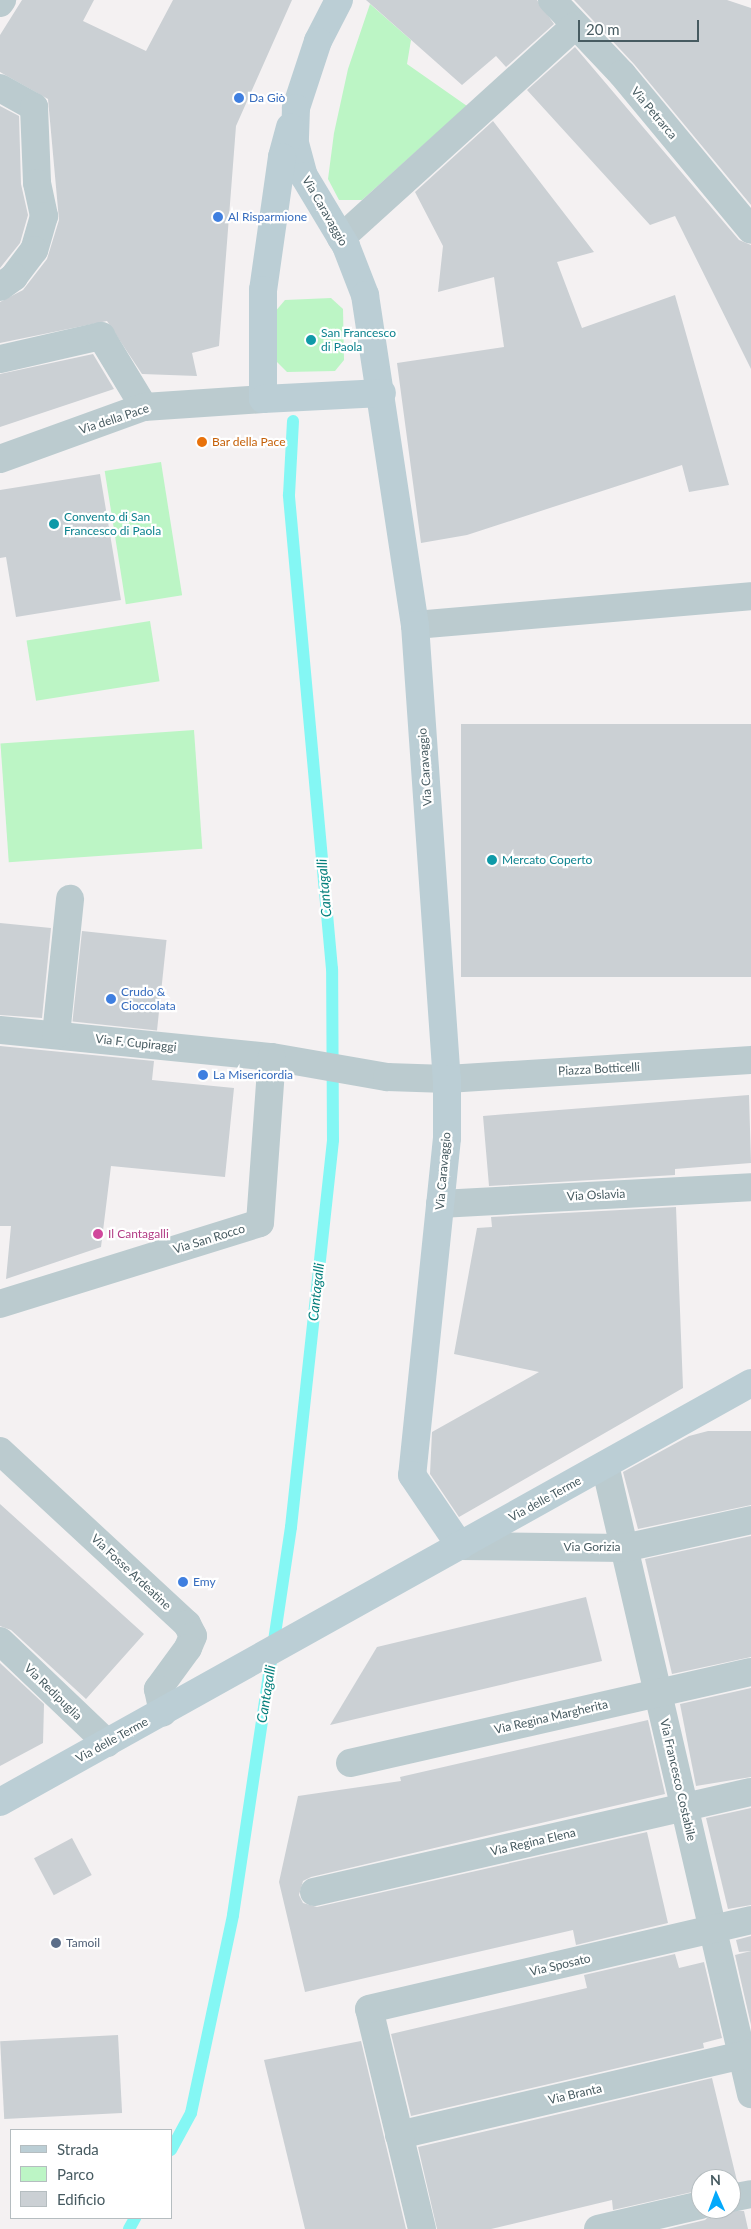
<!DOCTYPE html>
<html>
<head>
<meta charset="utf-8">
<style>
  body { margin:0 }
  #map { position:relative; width:751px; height:2229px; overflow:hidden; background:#f4f1f2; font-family:Lato,sans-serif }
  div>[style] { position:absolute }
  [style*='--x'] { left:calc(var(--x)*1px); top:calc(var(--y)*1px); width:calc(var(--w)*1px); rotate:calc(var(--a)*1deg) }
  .green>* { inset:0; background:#bcf5c5; transform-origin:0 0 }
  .stream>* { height:12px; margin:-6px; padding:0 6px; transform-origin:6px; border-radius:6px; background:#84f7f4 }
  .building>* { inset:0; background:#cbd0d4; transform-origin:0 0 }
  .street>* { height:28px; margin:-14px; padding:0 14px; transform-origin:14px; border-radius:14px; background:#bbcbcf }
  .secondary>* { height:28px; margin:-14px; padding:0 14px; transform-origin:14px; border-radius:14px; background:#bbced5 }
  .dots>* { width:14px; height:14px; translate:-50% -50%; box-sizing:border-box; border:2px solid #fff; border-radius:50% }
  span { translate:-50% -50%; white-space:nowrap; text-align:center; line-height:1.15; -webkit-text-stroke:4.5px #fff; paint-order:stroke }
  .shop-label { font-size:12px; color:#366cbe }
  .left { translate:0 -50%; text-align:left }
  .street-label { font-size:12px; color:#475b61 }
  .culture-label { font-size:12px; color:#0d838f }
  .food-label { font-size:12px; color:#c56008 }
  .hotel-label { font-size:12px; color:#b23c85 }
  .service-label { font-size:12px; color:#4e5e75 }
  .water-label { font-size:14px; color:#06807d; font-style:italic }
  .legend { position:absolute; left:10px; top:2129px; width:162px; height:90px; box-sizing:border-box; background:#fff; border:1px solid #b5bdc0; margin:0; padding:6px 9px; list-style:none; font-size:15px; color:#475b61 }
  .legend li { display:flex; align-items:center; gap:10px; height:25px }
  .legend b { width:25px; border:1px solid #b5bdc0 }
  .north { position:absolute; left:691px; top:2169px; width:50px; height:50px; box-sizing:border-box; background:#fff; border:1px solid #b5bdc0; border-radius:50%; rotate:358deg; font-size:14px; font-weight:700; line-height:20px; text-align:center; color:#475b61 }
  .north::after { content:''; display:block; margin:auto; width:18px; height:22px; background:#04a9fb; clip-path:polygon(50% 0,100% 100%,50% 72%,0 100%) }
  .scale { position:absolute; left:578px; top:20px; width:121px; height:22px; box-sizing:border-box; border:2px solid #475b61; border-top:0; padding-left:6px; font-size:15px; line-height:18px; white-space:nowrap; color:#475b61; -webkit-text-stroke:4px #fff; paint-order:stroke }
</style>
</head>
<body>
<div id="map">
  <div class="green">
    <i style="clip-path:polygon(370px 4px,411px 40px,407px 64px,467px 106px,362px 200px,339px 200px,328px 179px,334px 133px,348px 69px)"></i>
    <i style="clip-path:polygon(331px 298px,343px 309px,344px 360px,335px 371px,287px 372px,275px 360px,274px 313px,285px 300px)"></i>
    <i style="left:161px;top:462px;width:135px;height:57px;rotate:81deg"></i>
    <i style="left:150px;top:621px;width:61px;height:125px;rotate:81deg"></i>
    <i style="left:194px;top:730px;width:119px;height:194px;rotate:86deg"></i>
  </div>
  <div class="stream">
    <i style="--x:171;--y:2150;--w:42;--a:-61.6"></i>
    <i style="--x:191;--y:2113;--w:202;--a:-78"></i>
    <i style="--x:233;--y:1915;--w:392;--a:-81.5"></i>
    <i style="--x:291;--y:1527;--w:389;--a:-83.8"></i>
    <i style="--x:333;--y:1140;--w:171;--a:-90.3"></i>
    <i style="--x:332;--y:969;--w:476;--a:-95.2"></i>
    <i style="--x:289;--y:495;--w:74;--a:-86.9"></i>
    <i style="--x:129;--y:2229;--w:13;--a:-61"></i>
  </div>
  <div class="building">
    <i style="clip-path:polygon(22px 0,94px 0,83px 21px,146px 51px,173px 0,292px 0,236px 126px,219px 346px,192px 353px,197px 376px,142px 374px,107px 321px,0 343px,0 302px,23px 290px,47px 259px,59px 220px,48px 99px,0 72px,0 35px)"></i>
    <i style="clip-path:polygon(366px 0,537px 0,554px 24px,506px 67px,496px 56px,462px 85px)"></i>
    <i style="clip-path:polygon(574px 0,727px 0,751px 8px,751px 205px,634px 64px)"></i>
    <i style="clip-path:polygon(575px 47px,739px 240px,751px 245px,751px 369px,675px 216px,650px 225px,527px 90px)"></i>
    <i style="clip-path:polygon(0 106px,19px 116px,21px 184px,28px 215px,20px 243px,0 268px)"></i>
    <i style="clip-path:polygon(493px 121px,594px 252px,557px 262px,582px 328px,675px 295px,729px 485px,689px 492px,682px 465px,467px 535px,421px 543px,397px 363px,504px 347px,494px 277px,438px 292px,443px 246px,415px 192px)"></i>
    <i style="clip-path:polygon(93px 354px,114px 389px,0 427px,0 374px)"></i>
    <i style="clip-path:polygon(100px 474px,121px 600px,16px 617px,6px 557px,0 558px,0 490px)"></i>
    <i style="left:751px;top:724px;width:253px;height:290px;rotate:90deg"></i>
    <i style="clip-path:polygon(0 923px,51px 928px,42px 1018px,0 1015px)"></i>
    <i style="left:82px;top:931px;width:85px;height:91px;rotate:6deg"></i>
    <i style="clip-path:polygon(0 1046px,154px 1061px,152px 1080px,234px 1088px,225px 1177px,111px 1166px,101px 1247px,6px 1279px,11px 1226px,0 1226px)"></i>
    <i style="clip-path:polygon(749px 1095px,751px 1163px,675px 1169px,675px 1175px,489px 1186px,483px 1116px)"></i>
    <i style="clip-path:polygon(676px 1207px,683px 1388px,459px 1517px,430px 1474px,432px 1432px,539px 1372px,454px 1354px,477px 1228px,492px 1227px,491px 1217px)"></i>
    <i style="clip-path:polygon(708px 1431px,751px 1431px,751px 1505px,638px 1529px,623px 1472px,689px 1436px)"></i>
    <i style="clip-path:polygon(0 1504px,144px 1634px,86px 1699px,11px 1630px,0 1626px)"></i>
    <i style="clip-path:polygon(751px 1536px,751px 1657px,672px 1674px,645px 1559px)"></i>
    <i style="clip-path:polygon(586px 1597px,602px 1661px,330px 1725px,377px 1647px)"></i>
    <i style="clip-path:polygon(0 1663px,44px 1704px,43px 1743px,0 1766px)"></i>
    <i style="clip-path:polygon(751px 1688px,751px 1777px,696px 1786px,680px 1704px)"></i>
    <i style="clip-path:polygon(648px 1720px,665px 1794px,311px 1877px,303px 1881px,299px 1895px,303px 1903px,317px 1907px,647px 1832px,668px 1923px,576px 1945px,573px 1930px,305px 1992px,279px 1882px,298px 1796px,401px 1781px,400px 1777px)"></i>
    <i style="clip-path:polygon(751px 1808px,751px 1905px,728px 1909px,706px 1818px)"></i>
    <i style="left:72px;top:1838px;width:42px;height:43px;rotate:62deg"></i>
    <i style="clip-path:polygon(751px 1936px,751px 1951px,739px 1952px,736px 1940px)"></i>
    <i style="clip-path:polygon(751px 1951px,751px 2025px,735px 1955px)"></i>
    <i style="clip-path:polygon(675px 1954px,679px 1968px,704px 1962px,722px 2038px,703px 2043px,704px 2048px,411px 2116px,391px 2034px,587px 1988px,584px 1975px)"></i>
    <i style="left:118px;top:2035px;width:78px;height:118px;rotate:87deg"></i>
    <i style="clip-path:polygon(361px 2041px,406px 2229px,305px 2229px,264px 2060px)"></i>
    <i style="clip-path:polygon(712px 2078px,737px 2181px,701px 2179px,701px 2190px,613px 2210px,612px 2200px,491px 2229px,437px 2229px,418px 2147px)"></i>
    <i style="clip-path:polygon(716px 2209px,744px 2211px,748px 2229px,667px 2229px,705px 2220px)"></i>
  </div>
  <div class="street">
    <i style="--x:552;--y:0;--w:102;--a:46.6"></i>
    <i style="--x:622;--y:74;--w:202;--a:50.4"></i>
    <i style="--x:0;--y:3;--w:4;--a:-56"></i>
    <i style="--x:0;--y:88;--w:39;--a:29"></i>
    <i style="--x:34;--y:107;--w:76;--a:87.7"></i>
    <i style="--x:37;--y:183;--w:34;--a:78"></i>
    <i style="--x:44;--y:216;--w:35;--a:106"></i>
    <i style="--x:34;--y:250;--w:34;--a:127"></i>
    <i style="--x:14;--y:277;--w:17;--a:144"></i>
    <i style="--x:341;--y:238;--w:316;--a:-42.2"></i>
    <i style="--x:0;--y:359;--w:104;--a:-12.8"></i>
    <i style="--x:101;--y:336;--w:83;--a:58.8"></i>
    <i style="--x:0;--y:459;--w:153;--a:-19.9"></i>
    <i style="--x:144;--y:407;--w:119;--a:-3.8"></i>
    <i style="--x:415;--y:625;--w:337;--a:-4.9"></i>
    <i style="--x:0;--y:1030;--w:273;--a:5.7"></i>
    <i style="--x:272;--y:1057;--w:117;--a:9.9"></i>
    <i style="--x:387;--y:1077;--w:60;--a:1.9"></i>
    <i style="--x:447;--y:1079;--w:305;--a:-3.6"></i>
    <i style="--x:56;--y:1035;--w:137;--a:-84.1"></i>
    <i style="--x:440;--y:1204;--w:311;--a:-3.1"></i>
    <i style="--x:0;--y:1304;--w:272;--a:-17.3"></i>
    <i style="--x:260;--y:1223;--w:166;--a:-85.9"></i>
    <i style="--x:0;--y:1451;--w:255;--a:42.8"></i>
    <i style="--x:187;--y:1624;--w:13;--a:63"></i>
    <i style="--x:193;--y:1636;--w:13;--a:113"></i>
    <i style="--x:188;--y:1648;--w:51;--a:126.2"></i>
    <i style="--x:158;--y:1689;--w:24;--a:78"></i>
    <i style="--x:605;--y:1465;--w:646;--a:76.93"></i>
    <i style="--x:460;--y:1546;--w:164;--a:0.7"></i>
    <i style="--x:624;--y:1548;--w:130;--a:-12.4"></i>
    <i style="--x:0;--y:1641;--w:148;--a:43.6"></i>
    <i style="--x:350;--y:1763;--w:411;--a:-12.8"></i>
    <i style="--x:314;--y:1892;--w:448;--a:-12.9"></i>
    <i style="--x:399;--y:2135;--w:361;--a:-13.1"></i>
    <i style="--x:731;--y:2198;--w:20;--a:-11"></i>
    <i style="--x:422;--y:2229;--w:226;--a:-103.5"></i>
    <i style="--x:369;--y:2009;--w:392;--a:-13.1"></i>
    <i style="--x:598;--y:2229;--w:106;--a:-13.1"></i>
  </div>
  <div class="secondary">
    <i style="--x:339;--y:0;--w:46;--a:117.1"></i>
    <i style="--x:318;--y:41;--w:71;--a:108.2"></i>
    <i style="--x:296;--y:108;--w:35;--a:92"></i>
    <i style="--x:295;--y:143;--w:34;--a:75"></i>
    <i style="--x:304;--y:176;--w:82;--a:59"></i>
    <i style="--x:346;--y:246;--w:53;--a:68.8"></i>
    <i style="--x:365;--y:295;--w:334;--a:81.4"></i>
    <i style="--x:415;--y:625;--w:455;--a:86"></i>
    <i style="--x:447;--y:1079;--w:59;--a:90"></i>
    <i style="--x:447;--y:1138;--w:339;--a:95.9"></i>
    <i style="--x:412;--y:1475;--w:86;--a:55.9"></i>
    <i style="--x:290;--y:127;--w:31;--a:105"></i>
    <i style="--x:282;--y:157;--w:134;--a:98.1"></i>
    <i style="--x:263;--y:290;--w:109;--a:90"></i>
    <i style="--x:263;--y:399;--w:119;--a:-2.9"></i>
    <i style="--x:0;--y:1802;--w:860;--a:-29.16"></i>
  </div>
  <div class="dots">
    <i style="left:239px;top:98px;background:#3f7fe0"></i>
    <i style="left:218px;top:217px;background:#3f7fe0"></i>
    <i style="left:311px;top:340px;background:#0f9aa8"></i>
    <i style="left:202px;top:442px;background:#e8710a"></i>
    <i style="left:54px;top:524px;background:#0f9aa8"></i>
    <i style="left:492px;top:860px;background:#0f9aa8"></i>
    <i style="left:111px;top:999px;background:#3f7fe0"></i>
    <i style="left:203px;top:1075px;background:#3f7fe0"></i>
    <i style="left:98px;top:1234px;background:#d1479c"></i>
    <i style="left:183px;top:1582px;background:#3f7fe0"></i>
    <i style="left:56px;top:1943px;background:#5c6f8a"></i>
  </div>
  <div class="shop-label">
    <span class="left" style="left:249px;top:98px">Da Giò</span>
    <span class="left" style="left:228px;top:217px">Al Risparmione</span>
    <span class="left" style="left:121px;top:999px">Crudo &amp;<br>Cioccolata</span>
    <span class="left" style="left:213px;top:1075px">La Misericordia</span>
    <span class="left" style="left:193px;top:1582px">Emy</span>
  </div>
  <div class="street-label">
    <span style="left:654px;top:113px;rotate:50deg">Via Petrarca</span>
    <span style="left:325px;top:211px;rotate:60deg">Via Caravaggio</span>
    <span style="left:114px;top:419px;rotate:-18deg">Via della Pace</span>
    <span style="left:425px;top:767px;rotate:-94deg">Via Caravaggio</span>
    <span style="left:136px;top:1043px;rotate:6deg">Via F. Cupiraggi</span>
    <span style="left:599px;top:1069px;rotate:-3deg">Piazza Botticelli</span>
    <span style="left:443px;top:1171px;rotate:-85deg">Via Caravaggio</span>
    <span style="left:596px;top:1195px;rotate:-3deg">Via Oslavia</span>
    <span style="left:209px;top:1239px;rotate:-17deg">Via San Rocco</span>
    <span style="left:545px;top:1499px;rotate:-29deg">Via delle Terme</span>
    <span style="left:592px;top:1547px">Via Gorizia</span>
    <span style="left:131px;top:1572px;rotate:43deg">Via Fosse Ardeatine</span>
    <span style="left:53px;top:1692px;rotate:44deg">Via Redipuglia</span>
    <span style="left:551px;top:1717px;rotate:-13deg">Via Regina Margherita</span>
    <span style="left:112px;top:1740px;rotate:-29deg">Via delle Terme</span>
    <span style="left:678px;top:1780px;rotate:77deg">Via Francesco Costabile</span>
    <span style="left:533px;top:1842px;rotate:-13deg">Via Regina Elena</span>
    <span style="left:560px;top:1965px;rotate:-13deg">Via Sposato</span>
    <span style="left:575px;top:2094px;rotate:-13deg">Via Branta</span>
  </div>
  <div class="culture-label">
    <span class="left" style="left:321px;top:340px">San Francesco<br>di Paola</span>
    <span class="left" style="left:64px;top:524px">Convento di San<br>Francesco di Paola</span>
    <span class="left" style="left:502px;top:860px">Mercato Coperto</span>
  </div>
  <div class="food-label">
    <span class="left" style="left:212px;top:442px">Bar della Pace</span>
  </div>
  <div class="hotel-label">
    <span class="left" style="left:108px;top:1234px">Il Cantagalli</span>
  </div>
  <div class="service-label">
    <span class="left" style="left:66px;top:1943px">Tamoil</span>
  </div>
  <div class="water-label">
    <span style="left:324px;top:888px;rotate:-95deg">Cantagalli</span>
    <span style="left:316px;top:1292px;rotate:-84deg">Cantagalli</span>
    <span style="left:266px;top:1694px;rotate:-81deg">Cantagalli</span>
  </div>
  <ul class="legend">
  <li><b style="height:6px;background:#bbced5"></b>Strada</li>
  <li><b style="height:14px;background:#bcf5c5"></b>Parco</li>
  <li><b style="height:14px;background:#cbd0d4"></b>Edificio</li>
  </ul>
  <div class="north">N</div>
  <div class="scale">20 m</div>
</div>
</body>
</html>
